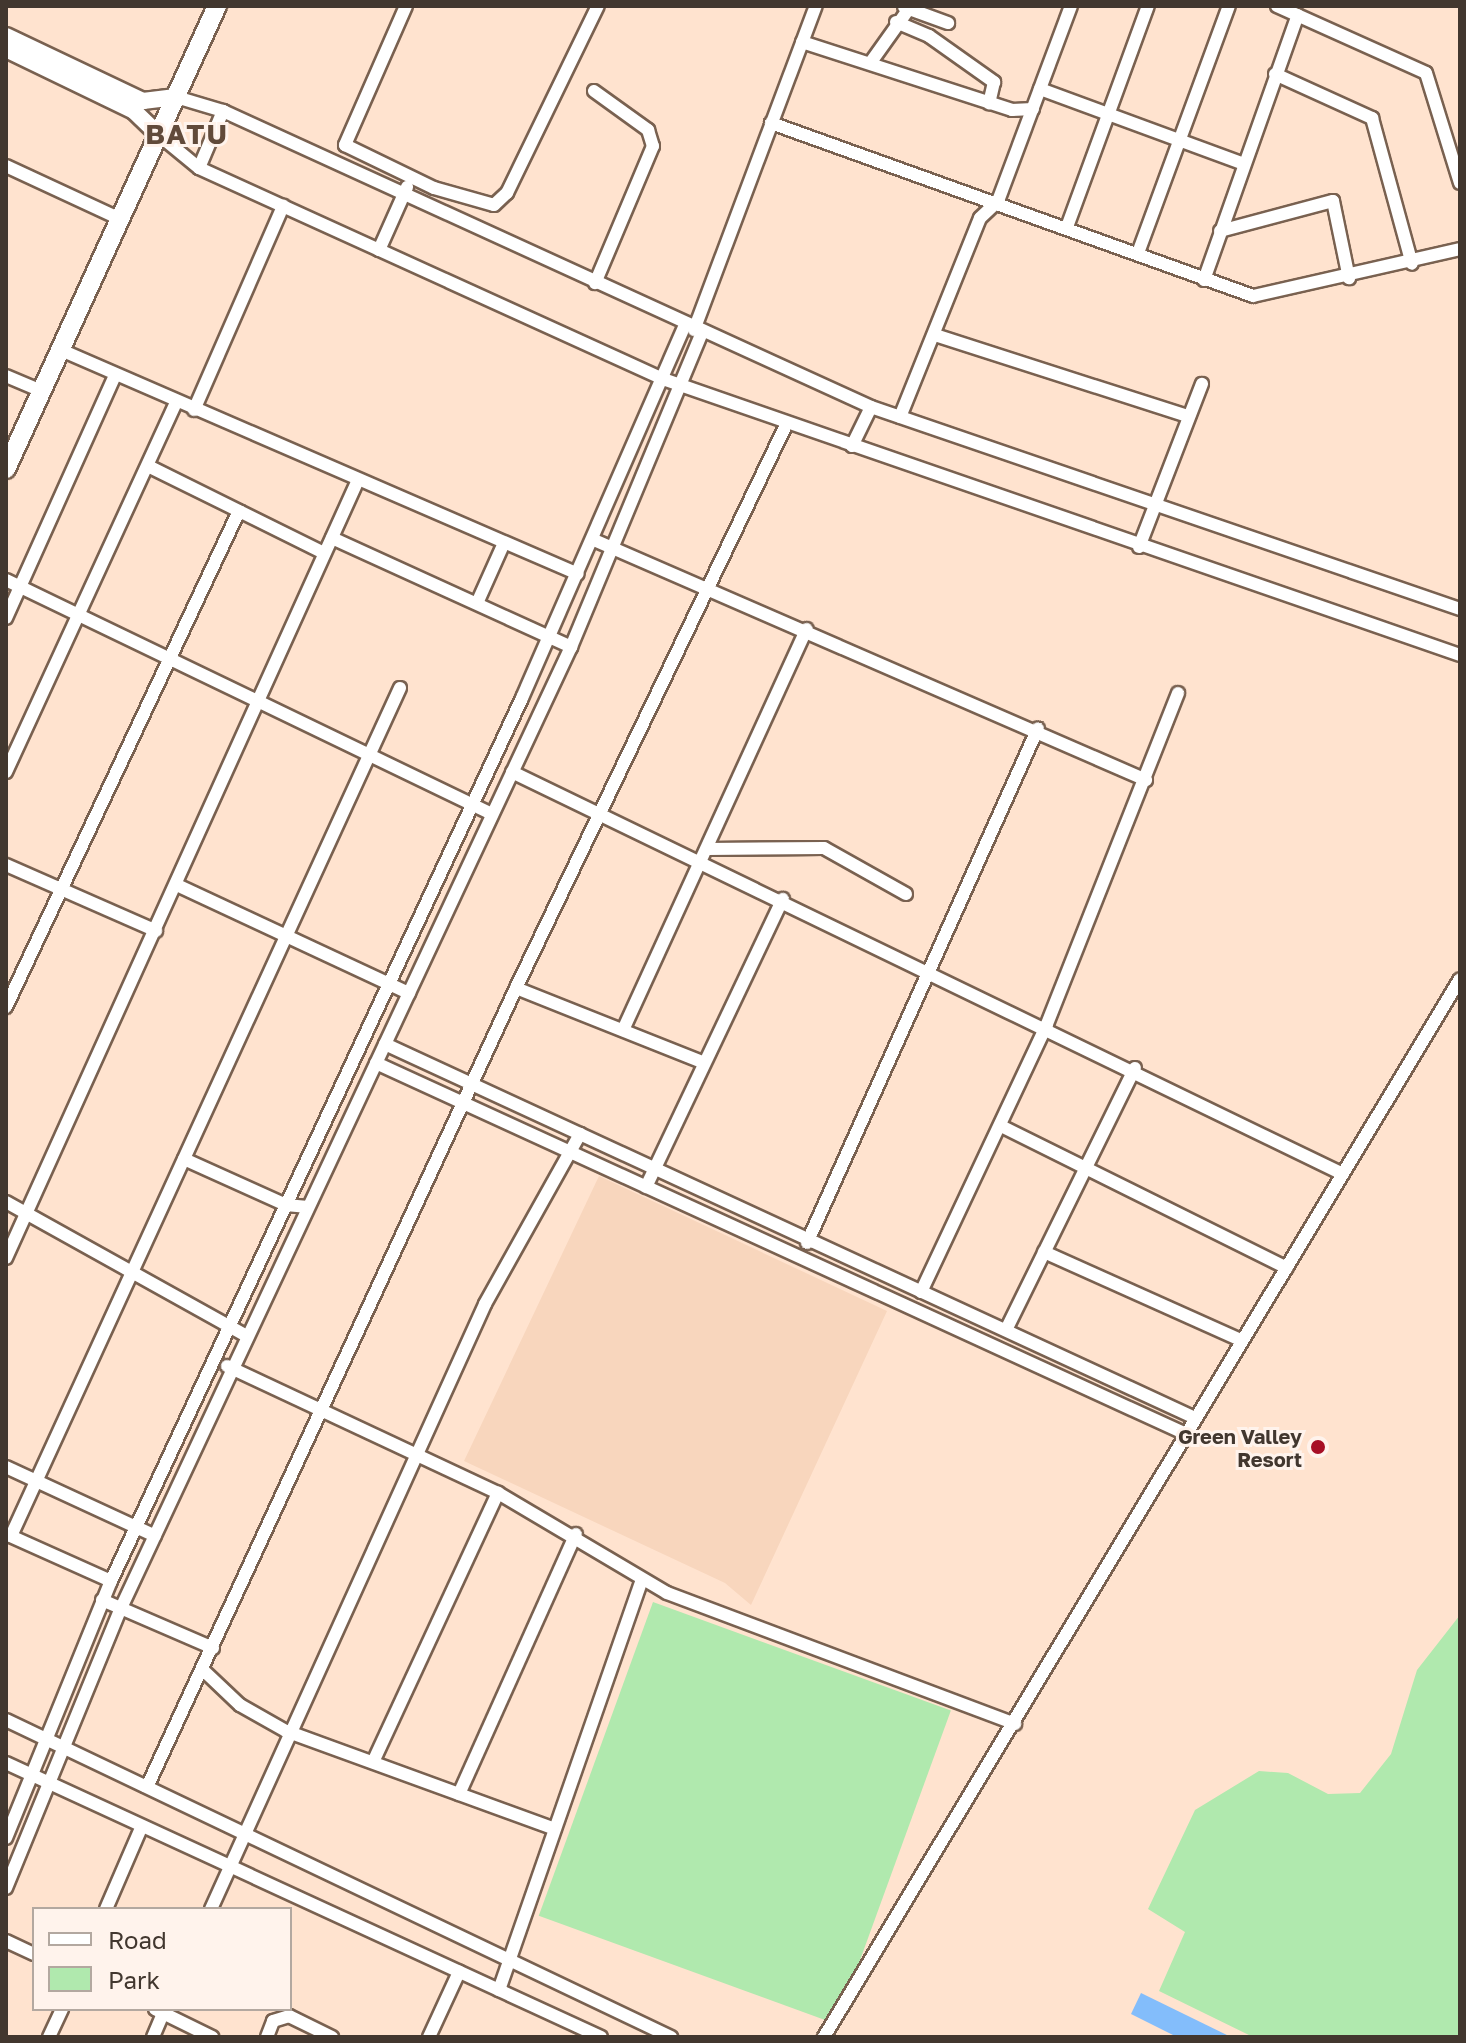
<!DOCTYPE html>
<html>
<head>
<meta charset="utf-8">
<style>
  body { margin:0 }
  #map { position:relative; width:1466px; height:2043px; overflow:hidden; background:#ffe3cf; font-family:"Golos Text",sans-serif }
  div>[style] { position:absolute }
  [style*='--x'] { left:calc(var(--x)*1px); top:calc(var(--y)*1px); width:calc(var(--w)*1px); rotate:calc(var(--a)*1deg) }
  .built>* { inset:0; background:#f8d6bd }
  .green>* { inset:0; background:#b0e9ae; transform-origin:0 0 }
  .water>* { inset:0; background:#83bdfb }
  .roads { filter:drop-shadow(2px 0 #796150) drop-shadow(-2px 0 #796150) drop-shadow(0 2px #796150) drop-shadow(0 -2px #796150) }
  .minor>* { height:12px; margin:-6px; padding:0 6px; transform-origin:6px; border-radius:6px; background:#fff }
  .major>* { height:16px; margin:-8px; padding:0 8px; transform-origin:8px; border-radius:8px; background:#fff }
  .highway>* { height:18px; margin:-9px; padding:0 9px; transform-origin:9px; border-radius:9px; background:#fff }
  .dots>* { width:22px; height:22px; translate:-50% -50%; box-sizing:border-box; border:4px solid #fff3ec; border-radius:50% }
  span { translate:-50% -50%; white-space:nowrap; text-align:center; line-height:1.15; -webkit-text-stroke:6px #fff3ec; paint-order:stroke }
  .poi-label { font-size:20px; color:#42372f; font-weight:700 }
  .right { translate:-100% -50%; text-align:right }
  .district-label { font-size:28px; color:#614a3a; font-weight:700; letter-spacing:2px }
  .frame { position:absolute; inset:0; border:8px solid #42372f; pointer-events:none }
  .legend { position:absolute; left:32px; top:1907px; width:260px; height:104px; box-sizing:border-box; background:#fff3ec; border:2px solid #b3a8a0; margin:0; padding:10px 14px; list-style:none; font-size:24px; color:#42372f }
  .legend li { display:flex; align-items:center; gap:16px; height:40px }
  .legend b { width:40px; border:2px solid #b3a8a0 }
</style>
</head>
<body>
<div id="map">
  <div class="built">
    <i style="clip-path:polygon(599px 1176px,887px 1311px,751px 1605px,725px 1583px,464px 1461px)"></i>
  </div>
  <div class="green">
    <i style="left:653px;top:1602px;width:317px;height:334px;rotate:20deg"></i>
    <i style="clip-path:polygon(1460px 1615px,1460px 2037px,1253px 2037px,1159px 1991px,1185px 1932px,1148px 1909px,1195px 1810px,1259px 1771px,1288px 1773px,1328px 1794px,1360px 1793px,1391px 1754px,1417px 1670px)"></i>
  </div>
  <div class="water">
    <i style="clip-path:polygon(1141px 1993px,1231px 2037px,1177px 2037px,1131px 2014px)"></i>
  </div>
  <div class="roads">
    <div class="minor">
      <i style="--x:406;--y:6;--w:152;--a:113.7"></i>
      <i style="--x:345;--y:145;--w:99;--a:25.8"></i>
      <i style="--x:434;--y:188;--w:62;--a:15.8"></i>
      <i style="--x:494;--y:205;--w:18;--a:-43"></i>
      <i style="--x:507;--y:193;--w:208;--a:-64.1"></i>
      <i style="--x:1277;--y:6;--w:163;--a:24.2"></i>
      <i style="--x:1426;--y:73;--w:115;--a:72.8"></i>
      <i style="--x:904;--y:7;--w:47;--a:20"></i>
      <i style="--x:896;--y:22;--w:36;--a:23"></i>
      <i style="--x:929;--y:36;--w:80;--a:35.3"></i>
      <i style="--x:994;--y:82;--w:22;--a:103"></i>
      <i style="--x:802;--y:42;--w:221;--a:17.9"></i>
      <i style="--x:1012;--y:110;--w:21;--a:-3"></i>
      <i style="--x:871;--y:62;--w:69;--a:-54.5"></i>
      <i style="--x:1275;--y:74;--w:107;--a:24.4"></i>
      <i style="--x:1372;--y:118;--w:151;--a:74.7"></i>
      <i style="--x:1040;--y:89;--w:214;--a:20.2"></i>
      <i style="--x:594;--y:91;--w:67;--a:35.8"></i>
      <i style="--x:648;--y:130;--w:17;--a:73"></i>
      <i style="--x:653;--y:146;--w:149;--a:112.9"></i>
      <i style="--x:176;--y:97;--w:49;--a:16.6"></i>
      <i style="--x:223;--y:111;--w:712;--a:24.55"></i>
      <i style="--x:871;--y:407;--w:623;--a:18.93"></i>
      <i style="--x:771;--y:123;--w:512;--a:19.74"></i>
      <i style="--x:1253;--y:296;--w:212;--a:-12.8"></i>
      <i style="--x:159;--y:135;--w:52;--a:39.5"></i>
      <i style="--x:199;--y:168;--w:510;--a:24.45"></i>
      <i style="--x:663;--y:379;--w:843;--a:19.1"></i>
      <i style="--x:6;--y:166;--w:126;--a:24.9"></i>
      <i style="--x:199;--y:168;--w:62;--a:-67.2"></i>
      <i style="--x:1067;--y:227;--w:235;--a:-69.9"></i>
      <i style="--x:1220;--y:231;--w:117;--a:-14.9"></i>
      <i style="--x:1333;--y:201;--w:79;--a:78.3"></i>
      <i style="--x:379;--y:250;--w:69;--a:-66"></i>
      <i style="--x:1138;--y:253;--w:263;--a:-69.8"></i>
      <i style="--x:1204;--y:280;--w:281;--a:-70.5"></i>
      <i style="--x:694;--y:330;--w:346;--a:-69.4"></i>
      <i style="--x:935;--y:335;--w:266;--a:17.8"></i>
      <i style="--x:61;--y:350;--w:563;--a:23.43"></i>
      <i style="--x:6;--y:376;--w:38;--a:23"></i>
      <i style="--x:194;--y:410;--w:223;--a:-66.4"></i>
      <i style="--x:900;--y:417;--w:214;--a:-68.1"></i>
      <i style="--x:980;--y:218;--w:25;--a:-43"></i>
      <i style="--x:998;--y:201;--w:208;--a:-69.5"></i>
      <i style="--x:852;--y:446;--w:43;--a:-64"></i>
      <i style="--x:148;--y:466;--w:196;--a:26.3"></i>
      <i style="--x:332;--y:538;--w:263;--a:24.5"></i>
      <i style="--x:594;--y:540;--w:602;--a:23.5"></i>
      <i style="--x:1139;--y:547;--w:175;--a:-68.9"></i>
      <i style="--x:6;--y:580;--w:539;--a:25.71"></i>
      <i style="--x:478;--y:601;--w:64;--a:-65.9"></i>
      <i style="--x:6;--y:618;--w:265;--a:-65.8"></i>
      <i style="--x:6;--y:772;--w:406;--a:-65.3"></i>
      <i style="--x:512;--y:772;--w:923;--a:25.82"></i>
      <i style="--x:707;--y:849;--w:117;--a:-0.5"></i>
      <i style="--x:824;--y:848;--w:94;--a:29.3"></i>
      <i style="--x:6;--y:865;--w:164;--a:23.7"></i>
      <i style="--x:177;--y:885;--w:256;--a:25"></i>
      <i style="--x:516;--y:988;--w:202;--a:21.7"></i>
      <i style="--x:6;--y:1007;--w:548;--a:-64.84"></i>
      <i style="--x:623;--y:1030;--w:441;--a:-65.4"></i>
      <i style="--x:385;--y:1044;--w:892;--a:24.78"></i>
      <i style="--x:376;--y:1063;--w:891;--a:24.61"></i>
      <i style="--x:1001;--y:1126;--w:319;--a:26.4"></i>
      <i style="--x:184;--y:1159;--w:112;--a:24.3"></i>
      <i style="--x:286;--y:1205;--w:22;--a:5"></i>
      <i style="--x:646;--y:1187;--w:319;--a:-64.6"></i>
      <i style="--x:6;--y:1202;--w:276;--a:29.1"></i>
      <i style="--x:807;--y:1243;--w:564;--a:-65.84"></i>
      <i style="--x:1044;--y:1252;--w:216;--a:24.1"></i>
      <i style="--x:6;--y:1258;--w:854;--a:-65.66"></i>
      <i style="--x:921;--y:1292;--w:296;--a:-64.8"></i>
      <i style="--x:1047;--y:1024;--w:356;--a:-68.4"></i>
      <i style="--x:1006;--y:1330;--w:292;--a:-63.8"></i>
      <i style="--x:227;--y:1366;--w:299;--a:25.1"></i>
      <i style="--x:498;--y:1493;--w:196;--a:30.6"></i>
      <i style="--x:667;--y:1593;--w:372;--a:20.6"></i>
      <i style="--x:6;--y:1467;--w:164;--a:24.8"></i>
      <i style="--x:6;--y:1534;--w:115;--a:24.1"></i>
      <i style="--x:11;--y:1536;--w:933;--a:-65.36"></i>
      <i style="--x:102;--y:1600;--w:121;--a:23.4"></i>
      <i style="--x:203;--y:1670;--w:51;--a:43.4"></i>
      <i style="--x:240;--y:1705;--w:53;--a:29.5"></i>
      <i style="--x:286;--y:1731;--w:286;--a:20"></i>
      <i style="--x:6;--y:1720;--w:737;--a:25.49"></i>
      <i style="--x:373;--y:1762;--w:297;--a:-65.1"></i>
      <i style="--x:6;--y:1763;--w:655;--a:24.73"></i>
      <i style="--x:147;--y:1787;--w:880;--a:-65.21"></i>
      <i style="--x:516;--y:988;--w:627;--a:-64.38"></i>
      <i style="--x:459;--y:1794;--w:285;--a:-65.8"></i>
      <i style="--x:6;--y:1838;--w:278;--a:-67.8"></i>
      <i style="--x:111;--y:1581;--w:974;--a:-65.04"></i>
      <i style="--x:522;--y:698;--w:407;--a:-66.4"></i>
      <i style="--x:6;--y:1888;--w:303;--a:-67.7"></i>
      <i style="--x:121;--y:1608;--w:1061;--a:-64.91"></i>
      <i style="--x:571;--y:647;--w:340;--a:-67.4"></i>
      <i style="--x:106;--y:1909;--w:90;--a:-66.6"></i>
      <i style="--x:211;--y:1909;--w:664;--a:-65.63"></i>
      <i style="--x:485;--y:1304;--w:195;--a:-60.8"></i>
      <i style="--x:6;--y:1941;--w:31;--a:25"></i>
      <i style="--x:499;--y:1990;--w:434;--a:-70.8"></i>
      <i style="--x:155;--y:2009;--w:64;--a:26.2"></i>
      <i style="--x:49;--y:2037;--w:31;--a:-65"></i>
      <i style="--x:153;--y:2037;--w:30;--a:-67"></i>
      <i style="--x:267;--y:2037;--w:17;--a:-69"></i>
      <i style="--x:273;--y:2021;--w:17;--a:-17"></i>
      <i style="--x:289;--y:2016;--w:48;--a:26"></i>
      <i style="--x:429;--y:2037;--w:72;--a:-65.2"></i>
      <i style="--x:824;--y:2037;--w:1234;--a:-58.99"></i>
    </div>
    <div class="major">
      <i style="--x:6;--y:36;--w:152;--a:25.4"></i>
      <i style="--x:143;--y:101;--w:33;--a:-7"></i>
      <i style="--x:6;--y:49;--w:142;--a:25.8"></i>
      <i style="--x:134;--y:111;--w:35;--a:44"></i>
    </div>
    <div class="highway">
      <i style="--x:6;--y:469;--w:509;--a:-65.5"></i>
    </div>
  </div>
  <div class="dots">
    <i style="left:1318px;top:1447px;background:#a70f26"></i>
  </div>
  <div class="poi-label">
    <span class="right" style="left:1302px;top:1448px">Green Valley<br>Resort</span>
  </div>
  <div class="district-label">
    <span style="left:187px;top:134px">BATU</span>
  </div>
  <div class="frame"></div>
  <ul class="legend">
  <li><b style="height:10px;background:#fff"></b>Road</li>
  <li><b style="height:22px;background:#b0e9ae"></b>Park</li>
  </ul>
</div>
</body>
</html>
